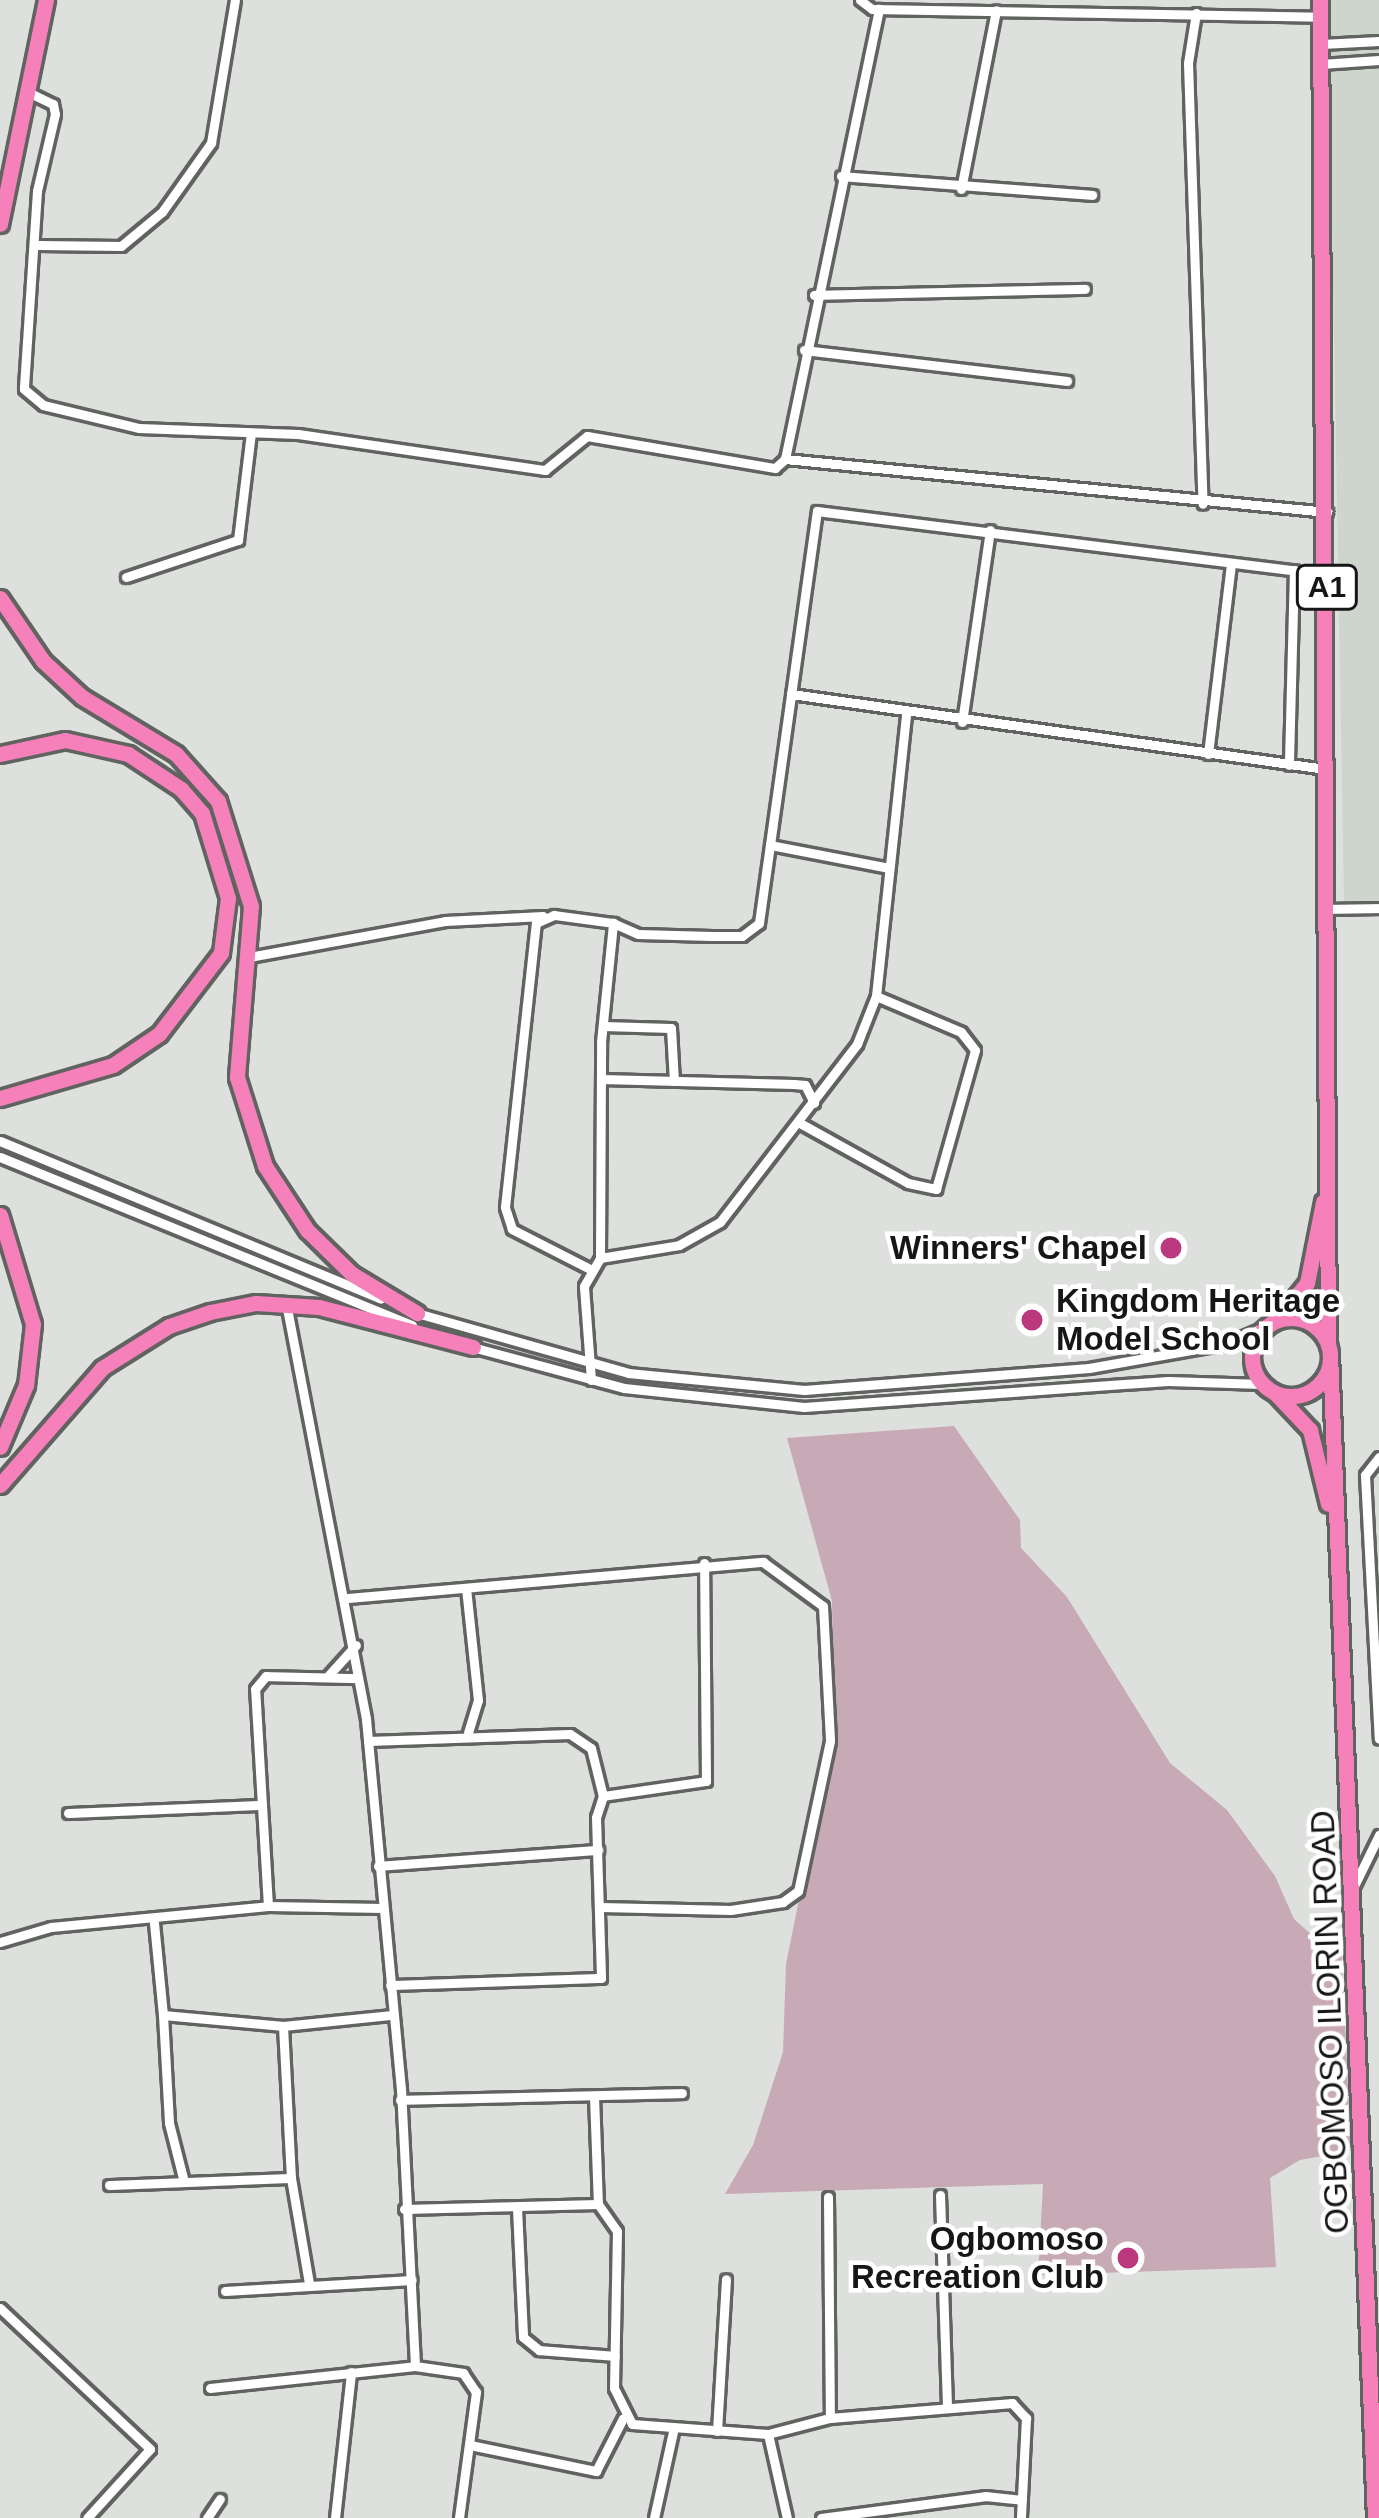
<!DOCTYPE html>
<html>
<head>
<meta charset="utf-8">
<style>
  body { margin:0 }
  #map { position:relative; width:1379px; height:2518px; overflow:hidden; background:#dee0dd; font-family:Helvetica,sans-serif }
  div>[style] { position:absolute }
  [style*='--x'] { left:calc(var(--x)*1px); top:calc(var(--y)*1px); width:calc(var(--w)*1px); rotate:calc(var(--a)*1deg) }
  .built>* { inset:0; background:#cdd5cc }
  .green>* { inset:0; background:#c8a9b6 }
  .roads { filter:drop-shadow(3px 0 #616361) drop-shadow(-3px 0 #616361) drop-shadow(0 3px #616361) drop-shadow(0 -3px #616361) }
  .minor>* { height:9px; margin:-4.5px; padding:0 4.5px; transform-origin:4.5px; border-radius:4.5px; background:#fff }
  .highway>* { height:15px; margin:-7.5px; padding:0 7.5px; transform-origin:7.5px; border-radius:7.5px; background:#f680b9 }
  .highway>.ring { margin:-7.5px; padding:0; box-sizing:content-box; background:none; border:15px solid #f680b9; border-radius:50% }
  .dots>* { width:33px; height:33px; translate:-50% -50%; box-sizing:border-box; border:6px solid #fff; border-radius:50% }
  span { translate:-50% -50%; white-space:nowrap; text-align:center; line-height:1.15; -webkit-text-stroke:9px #fff; paint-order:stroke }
  .shield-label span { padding:3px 9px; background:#fff; border:3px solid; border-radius:9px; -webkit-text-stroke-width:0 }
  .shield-label { font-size:30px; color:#151615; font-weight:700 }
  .poi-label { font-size:33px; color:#151615; font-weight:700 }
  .right { translate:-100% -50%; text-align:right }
  .left { translate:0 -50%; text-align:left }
  .street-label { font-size:33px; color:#151615 }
</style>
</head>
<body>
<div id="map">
  <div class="built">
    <i style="clip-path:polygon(1328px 0,1379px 0,1379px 902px,1344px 901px)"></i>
  </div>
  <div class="green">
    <i style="clip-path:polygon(954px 1426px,1020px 1520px,1021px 1548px,1067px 1597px,1170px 1763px,1227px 1810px,1275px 1876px,1294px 1919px,1314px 1937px,1341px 1940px,1351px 2151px,1300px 2160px,1270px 2178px,1276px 2267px,1038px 2275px,1043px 2184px,725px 2194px,753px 2145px,783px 2052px,786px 1964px,834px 1727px,832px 1601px,787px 1438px)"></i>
  </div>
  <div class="roads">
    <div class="minor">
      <i style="--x:860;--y:0;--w:15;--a:37"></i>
      <i style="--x:872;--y:9;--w:449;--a:1"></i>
      <i style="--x:1196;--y:13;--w:51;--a:99.1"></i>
      <i style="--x:1188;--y:63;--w:441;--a:88.1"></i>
      <i style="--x:1321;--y:44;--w:58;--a:-3"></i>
      <i style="--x:1321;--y:64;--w:58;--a:-3.9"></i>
      <i style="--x:28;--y:92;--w:28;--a:26"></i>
      <i style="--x:53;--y:104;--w:10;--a:79"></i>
      <i style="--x:55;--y:114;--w:79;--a:103.2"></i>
      <i style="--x:37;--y:191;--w:198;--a:93.8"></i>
      <i style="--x:24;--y:389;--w:25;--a:40"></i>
      <i style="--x:43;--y:405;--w:99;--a:13.5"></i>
      <i style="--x:139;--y:428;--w:159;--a:2.2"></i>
      <i style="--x:298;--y:434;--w:250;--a:8.3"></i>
      <i style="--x:545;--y:470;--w:54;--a:-39"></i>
      <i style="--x:587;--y:436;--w:191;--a:9.7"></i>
      <i style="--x:775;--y:468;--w:13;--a:-42"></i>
      <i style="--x:785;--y:459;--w:545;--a:5.58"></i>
      <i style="--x:841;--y:176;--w:252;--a:4.3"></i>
      <i style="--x:961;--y:189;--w:182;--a:-78.9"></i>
      <i style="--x:38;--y:245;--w:83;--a:0.7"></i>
      <i style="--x:121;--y:246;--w:53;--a:-39.7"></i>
      <i style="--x:162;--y:212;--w:85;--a:-54.6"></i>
      <i style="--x:211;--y:143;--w:145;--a:-80.5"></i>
      <i style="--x:814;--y:295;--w:271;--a:-1.3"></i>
      <i style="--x:804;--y:350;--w:265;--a:6.7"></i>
      <i style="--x:785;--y:459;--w:460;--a:-78.2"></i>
      <i style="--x:126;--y:577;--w:118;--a:-18.3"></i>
      <i style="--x:238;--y:540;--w:108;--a:-83.1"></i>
      <i style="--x:791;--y:694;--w:539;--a:7.99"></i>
      <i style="--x:962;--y:722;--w:194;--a:-81.7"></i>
      <i style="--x:1208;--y:754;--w:192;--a:-83.1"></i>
      <i style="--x:770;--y:845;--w:121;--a:10.9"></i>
      <i style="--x:1327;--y:909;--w:52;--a:-1.1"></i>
      <i style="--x:249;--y:957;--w:199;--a:-10.4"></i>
      <i style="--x:445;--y:921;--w:98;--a:-2.9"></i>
      <i style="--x:603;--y:1026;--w:68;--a:1.7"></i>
      <i style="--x:671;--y:1028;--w:53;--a:86.8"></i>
      <i style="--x:601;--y:1079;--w:193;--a:1.5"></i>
      <i style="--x:794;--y:1084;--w:11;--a:5"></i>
      <i style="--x:805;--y:1085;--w:20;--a:63"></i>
      <i style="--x:798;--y:1122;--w:126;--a:29"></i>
      <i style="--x:908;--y:1183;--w:29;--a:12"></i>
      <i style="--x:936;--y:1189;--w:144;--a:-74.3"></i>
      <i style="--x:975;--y:1050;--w:23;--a:-128"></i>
      <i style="--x:961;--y:1032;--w:92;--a:-157"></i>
      <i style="--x:0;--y:1141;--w:412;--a:22.5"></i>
      <i style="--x:0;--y:1157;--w:445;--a:22.2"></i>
      <i style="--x:600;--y:1258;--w:80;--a:-9.3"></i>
      <i style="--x:679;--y:1245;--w:47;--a:-29.3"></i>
      <i style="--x:720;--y:1222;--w:225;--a:-52.4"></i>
      <i style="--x:857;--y:1044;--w:52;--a:-68.4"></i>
      <i style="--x:876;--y:996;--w:284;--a:-83.9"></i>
      <i style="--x:590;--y:1269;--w:88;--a:-152.9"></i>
      <i style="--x:512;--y:1229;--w:23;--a:-108"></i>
      <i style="--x:505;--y:1207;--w:286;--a:-83.8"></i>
      <i style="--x:536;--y:923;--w:20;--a:-24"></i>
      <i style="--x:554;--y:915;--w:60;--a:7.7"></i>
      <i style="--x:286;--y:1303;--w:424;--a:79.1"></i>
      <i style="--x:366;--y:1719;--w:372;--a:84.6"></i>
      <i style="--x:401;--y:2089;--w:277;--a:87.1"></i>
      <i style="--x:413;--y:1312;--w:223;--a:15.8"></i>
      <i style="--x:628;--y:1373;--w:177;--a:5.5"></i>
      <i style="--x:804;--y:1390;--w:286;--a:-4.4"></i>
      <i style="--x:1089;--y:1368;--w:138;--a:-10"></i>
      <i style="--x:1225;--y:1344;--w:46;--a:-23.2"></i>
      <i style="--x:472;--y:1347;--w:157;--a:15.1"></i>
      <i style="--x:624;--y:1388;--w:181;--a:6"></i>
      <i style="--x:804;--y:1407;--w:365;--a:-4.1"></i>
      <i style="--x:1168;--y:1381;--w:94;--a:1.8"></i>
      <i style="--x:591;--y:1380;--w:94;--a:-94.3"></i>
      <i style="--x:584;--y:1286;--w:32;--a:-60"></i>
      <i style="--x:600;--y:1258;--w:216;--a:-89.7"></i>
      <i style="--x:601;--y:1042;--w:120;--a:-84.2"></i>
      <i style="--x:613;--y:923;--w:27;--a:24"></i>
      <i style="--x:638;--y:934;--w:74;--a:1.5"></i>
      <i style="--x:712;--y:936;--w:30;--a:0"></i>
      <i style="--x:742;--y:936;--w:21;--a:-37"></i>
      <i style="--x:759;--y:923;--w:416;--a:-82"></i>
      <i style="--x:817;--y:511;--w:481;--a:7.1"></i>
      <i style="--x:1294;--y:570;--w:195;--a:91.5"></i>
      <i style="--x:1379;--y:1457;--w:23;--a:128"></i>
      <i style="--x:1365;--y:1475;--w:264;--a:87"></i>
      <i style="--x:466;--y:1588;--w:113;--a:83.9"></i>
      <i style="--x:478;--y:1700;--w:34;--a:107"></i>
      <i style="--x:348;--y:1598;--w:417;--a:-5"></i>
      <i style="--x:763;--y:1562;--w:74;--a:36.3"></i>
      <i style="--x:823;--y:1606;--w:135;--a:87"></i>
      <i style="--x:830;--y:1741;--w:153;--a:102"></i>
      <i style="--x:798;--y:1891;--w:19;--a:144"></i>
      <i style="--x:783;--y:1902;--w:53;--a:171.3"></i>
      <i style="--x:731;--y:1910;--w:130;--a:-178.7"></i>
      <i style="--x:327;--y:1677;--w:43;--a:-47.8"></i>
      <i style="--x:368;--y:1741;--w:202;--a:-2"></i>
      <i style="--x:570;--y:1734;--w:25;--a:34"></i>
      <i style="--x:591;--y:1748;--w:49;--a:76"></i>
      <i style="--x:603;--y:1796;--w:22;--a:108"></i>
      <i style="--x:596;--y:1817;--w:161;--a:88.2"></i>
      <i style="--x:601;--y:1978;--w:211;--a:178.1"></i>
      <i style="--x:603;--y:1796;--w:104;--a:-8.3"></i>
      <i style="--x:706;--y:1781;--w:218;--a:-90.5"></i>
      <i style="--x:68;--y:1813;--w:192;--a:-2.4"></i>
      <i style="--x:378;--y:1866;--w:221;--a:-4.2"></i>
      <i style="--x:1354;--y:1886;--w:57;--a:-63.9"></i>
      <i style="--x:268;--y:1906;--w:217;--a:-93.4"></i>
      <i style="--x:255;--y:1689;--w:17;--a:-50"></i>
      <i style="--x:266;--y:1676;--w:90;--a:1.3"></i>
      <i style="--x:154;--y:1923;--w:92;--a:84.4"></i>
      <i style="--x:163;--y:2015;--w:121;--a:5.2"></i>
      <i style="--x:283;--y:2026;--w:110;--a:-5.8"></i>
      <i style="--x:0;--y:1942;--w:53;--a:-16.4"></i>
      <i style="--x:51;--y:1927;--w:218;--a:-5.5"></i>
      <i style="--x:268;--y:1906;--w:115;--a:1"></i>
      <i style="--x:163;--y:2015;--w:108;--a:86.8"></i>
      <i style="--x:169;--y:2123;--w:61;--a:75.7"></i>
      <i style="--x:283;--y:2026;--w:152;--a:87"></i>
      <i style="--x:291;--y:2178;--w:107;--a:80.3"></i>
      <i style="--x:594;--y:2096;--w:108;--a:87.9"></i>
      <i style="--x:400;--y:2100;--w:282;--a:-1.4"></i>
      <i style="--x:109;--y:2185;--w:182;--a:-2.2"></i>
      <i style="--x:940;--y:2195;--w:210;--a:88.1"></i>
      <i style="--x:828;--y:2197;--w:221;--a:89.5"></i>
      <i style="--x:517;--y:2208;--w:129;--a:87.3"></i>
      <i style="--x:523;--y:2337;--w:21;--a:39"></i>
      <i style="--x:539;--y:2350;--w:76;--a:4.5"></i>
      <i style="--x:404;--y:2209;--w:194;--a:-1.5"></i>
      <i style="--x:598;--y:2204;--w:33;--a:55"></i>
      <i style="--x:617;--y:2231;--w:157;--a:91.1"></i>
      <i style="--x:614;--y:2388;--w:40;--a:63.4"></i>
      <i style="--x:632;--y:2424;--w:136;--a:4.2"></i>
      <i style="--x:768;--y:2434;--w:64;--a:-14.5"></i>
      <i style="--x:830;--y:2418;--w:183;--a:-4.7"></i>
      <i style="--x:1012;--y:2403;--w:21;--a:47"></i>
      <i style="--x:1026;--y:2418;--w:100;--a:92.9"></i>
      <i style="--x:225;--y:2291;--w:187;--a:-3.4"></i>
      <i style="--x:0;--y:2308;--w:206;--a:43.2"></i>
      <i style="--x:150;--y:2449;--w:93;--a:132.4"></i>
      <i style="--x:210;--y:2388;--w:206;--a:-6.1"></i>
      <i style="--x:415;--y:2366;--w:49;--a:8.3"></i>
      <i style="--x:463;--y:2373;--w:23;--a:56"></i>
      <i style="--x:476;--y:2392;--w:127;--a:97.7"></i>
      <i style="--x:717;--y:2431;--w:152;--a:-86.6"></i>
      <i style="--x:768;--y:2434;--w:86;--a:77.3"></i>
      <i style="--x:470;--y:2445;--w:129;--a:11.7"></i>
      <i style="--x:596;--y:2471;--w:59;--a:-63"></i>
      <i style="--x:207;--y:2518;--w:23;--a:-56"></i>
      <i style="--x:335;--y:2518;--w:147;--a:-83.7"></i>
      <i style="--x:654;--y:2518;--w:93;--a:-77.6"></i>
      <i style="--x:821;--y:2518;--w:165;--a:-7.6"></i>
      <i style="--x:985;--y:2496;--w:37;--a:6"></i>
    </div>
    <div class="highway">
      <i style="--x:1320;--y:0;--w:1345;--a:89.66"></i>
      <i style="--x:0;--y:224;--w:229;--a:-78.4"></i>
      <i style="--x:0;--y:598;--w:76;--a:55.7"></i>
      <i style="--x:43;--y:661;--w:53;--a:42.7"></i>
      <i style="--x:82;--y:697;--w:110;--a:31.2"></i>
      <i style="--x:176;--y:754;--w:63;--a:48.2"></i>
      <i style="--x:218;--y:801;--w:110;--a:72.6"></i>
      <i style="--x:251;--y:906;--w:172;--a:94.7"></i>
      <i style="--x:237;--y:1077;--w:93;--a:72.5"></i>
      <i style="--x:265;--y:1166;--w:77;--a:56.7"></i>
      <i style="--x:307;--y:1230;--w:63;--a:44.4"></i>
      <i style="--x:352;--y:1274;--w:76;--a:31"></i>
      <i style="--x:0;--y:754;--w:66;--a:-12.2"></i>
      <i style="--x:65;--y:740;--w:65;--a:12.5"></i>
      <i style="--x:128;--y:754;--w:64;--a:33.4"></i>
      <i style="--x:181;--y:789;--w:32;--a:49"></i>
      <i style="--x:202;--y:813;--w:89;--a:73"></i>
      <i style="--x:228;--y:898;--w:55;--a:97.3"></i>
      <i style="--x:221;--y:953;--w:102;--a:127.4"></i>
      <i style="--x:159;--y:1034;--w:55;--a:146"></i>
      <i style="--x:113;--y:1065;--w:118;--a:163.7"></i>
      <i style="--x:0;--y:1215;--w:114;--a:73.2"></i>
      <i style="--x:33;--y:1324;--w:61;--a:96.5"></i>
      <i style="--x:26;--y:1385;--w:67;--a:112.8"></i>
      <i class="ring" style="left:1252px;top:1318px;width:63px;height:63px"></i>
      <i style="--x:1277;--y:1320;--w:48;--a:-51"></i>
      <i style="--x:1307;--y:1283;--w:83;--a:-78.8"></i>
      <i style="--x:1330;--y:1353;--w:1166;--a:87.79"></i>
      <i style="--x:1276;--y:1394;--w:50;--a:46.6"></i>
      <i style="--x:1310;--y:1430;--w:76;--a:76.3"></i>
      <i style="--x:0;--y:1485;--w:155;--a:-48.9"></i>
      <i style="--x:102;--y:1368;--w:79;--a:-32.1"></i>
      <i style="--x:169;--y:1326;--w:43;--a:-18.9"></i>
      <i style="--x:210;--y:1312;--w:47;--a:-11.1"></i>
      <i style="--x:256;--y:1303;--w:63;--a:3.6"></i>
      <i style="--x:319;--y:1307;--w:159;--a:14.6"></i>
    </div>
  </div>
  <div class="dots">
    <i style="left:1171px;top:1248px;background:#bb387f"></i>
    <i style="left:1032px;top:1320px;background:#bb387f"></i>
    <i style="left:1128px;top:2258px;background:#bb387f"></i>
  </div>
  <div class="shield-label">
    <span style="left:1327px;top:587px">A1</span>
  </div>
  <div class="poi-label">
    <span class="right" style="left:1147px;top:1248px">Winners' Chapel</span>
    <span class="left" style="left:1056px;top:1320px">Kingdom Heritage<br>Model School</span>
    <span class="right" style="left:1104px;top:2258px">Ogbomoso<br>Recreation Club</span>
  </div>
  <div class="street-label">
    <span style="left:1330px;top:2022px;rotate:-92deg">OGBOMOSO ILORIN ROAD</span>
  </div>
</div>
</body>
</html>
